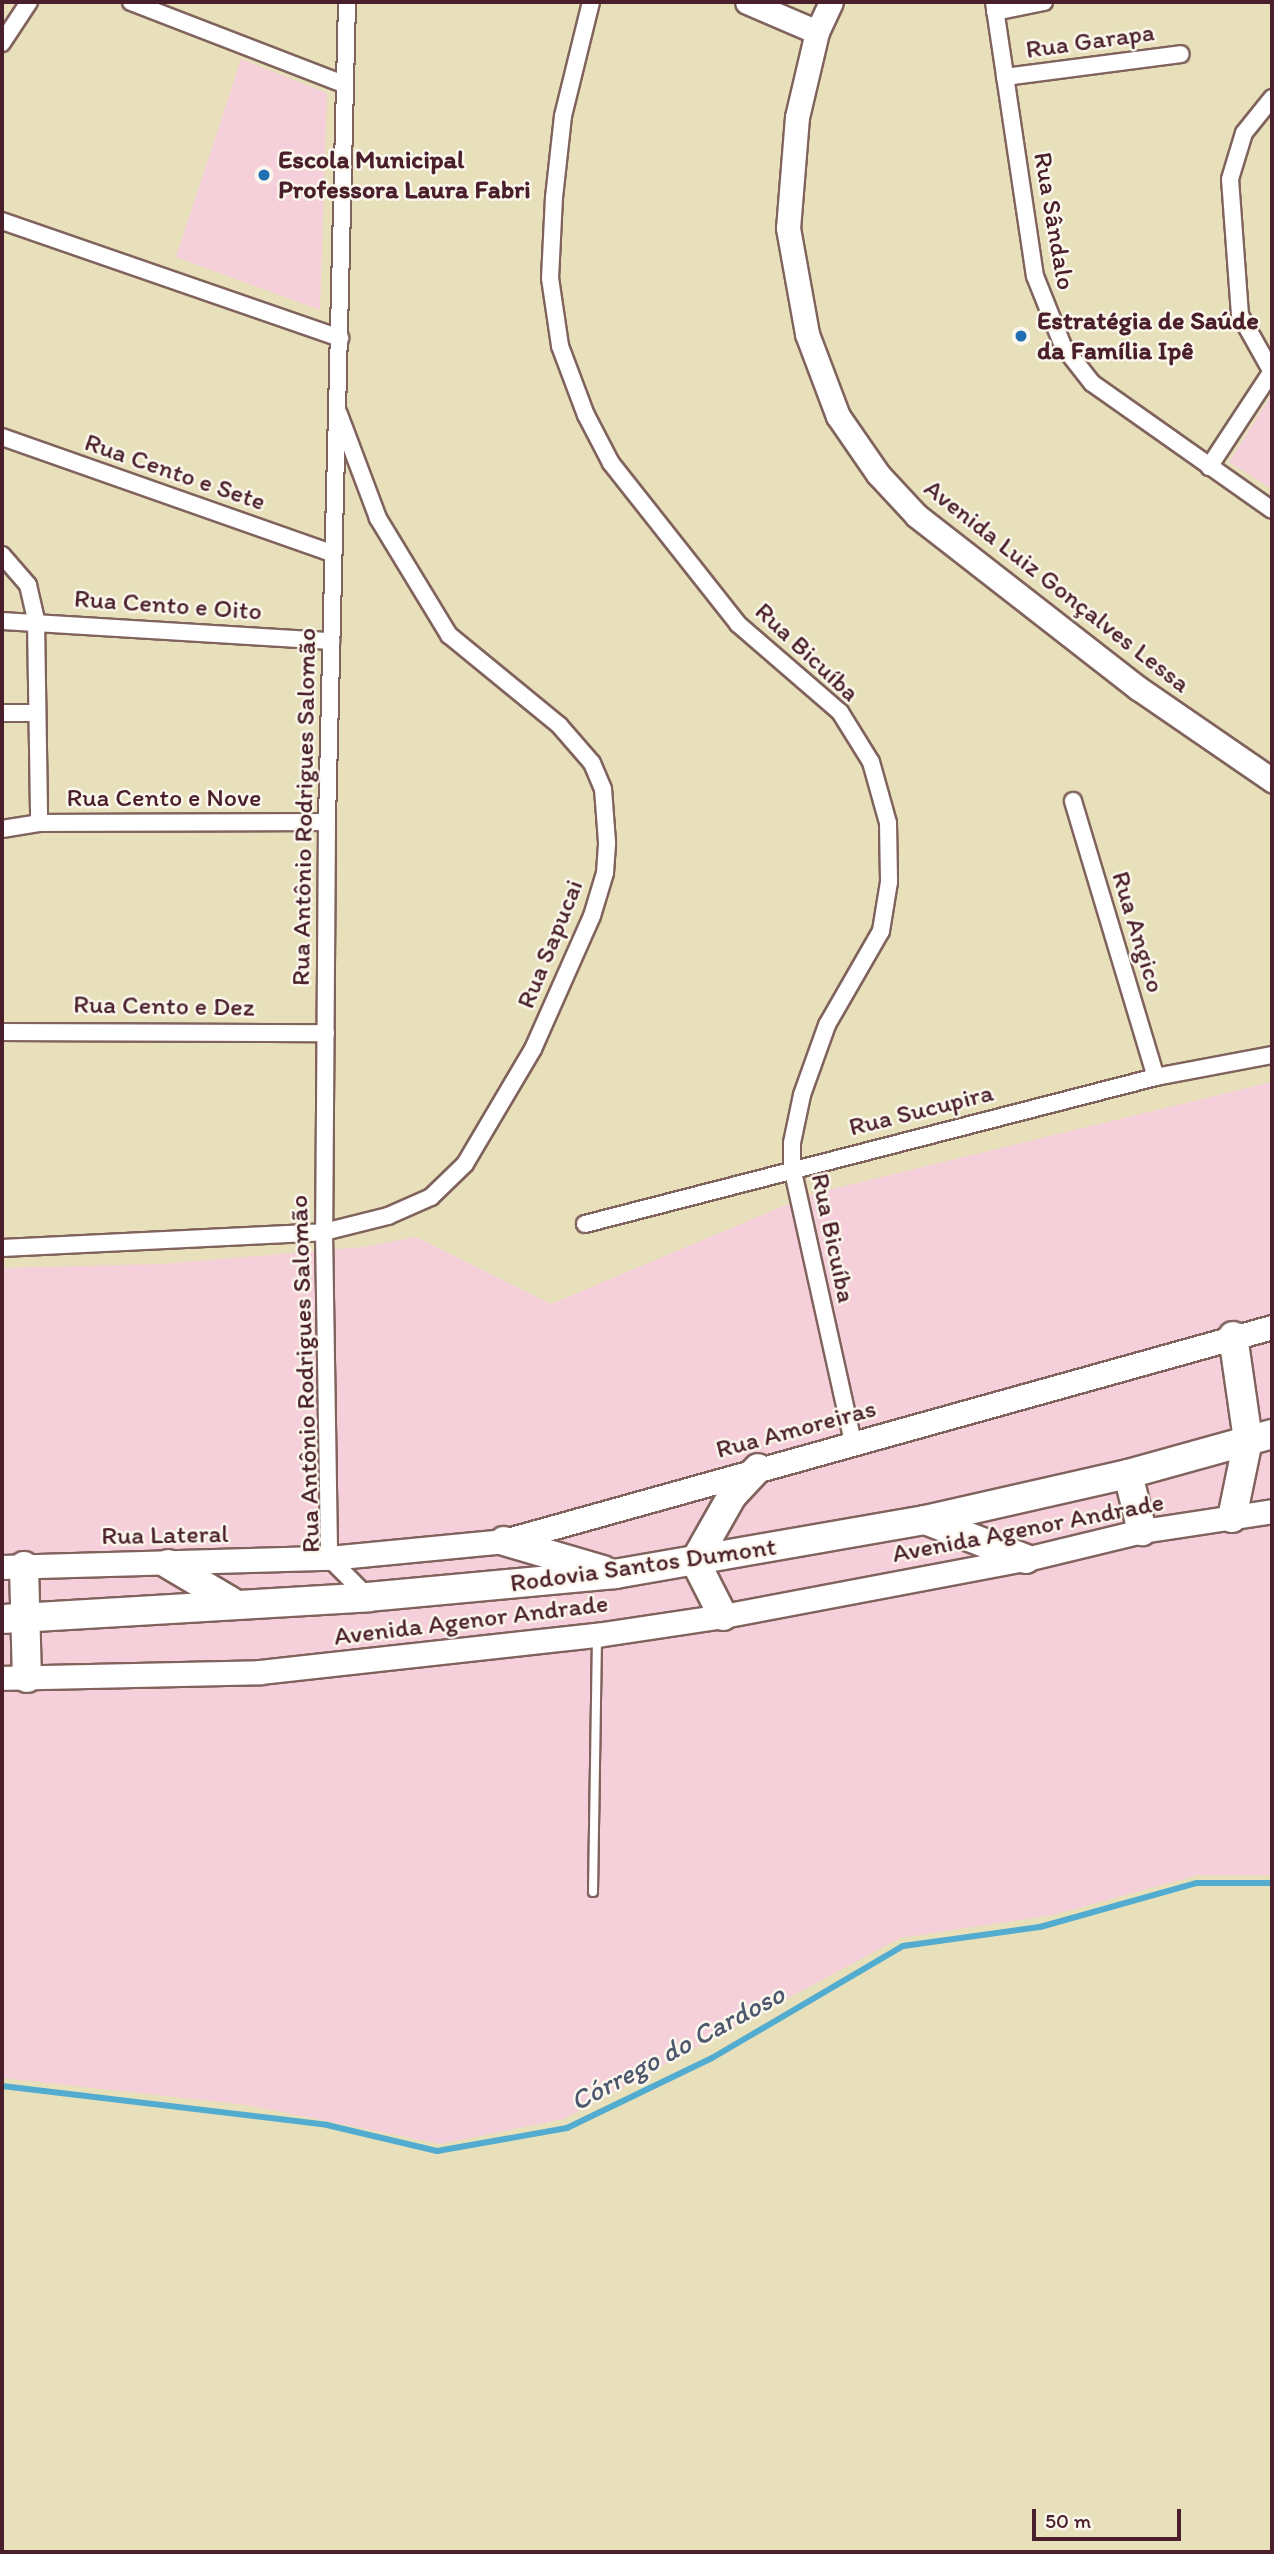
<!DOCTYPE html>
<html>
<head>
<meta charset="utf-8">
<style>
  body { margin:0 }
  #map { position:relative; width:1274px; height:2554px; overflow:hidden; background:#e8e0ba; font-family:Itim,sans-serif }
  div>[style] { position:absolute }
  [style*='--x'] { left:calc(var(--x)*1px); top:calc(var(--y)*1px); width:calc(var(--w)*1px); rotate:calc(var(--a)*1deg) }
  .built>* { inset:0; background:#f5cfda }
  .stream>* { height:6px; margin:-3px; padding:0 3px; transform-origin:3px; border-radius:3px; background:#52acd0 }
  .roads { filter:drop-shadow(2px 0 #81635d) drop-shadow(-2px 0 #81635d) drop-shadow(0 2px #81635d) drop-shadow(0 -2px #81635d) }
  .lane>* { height:8px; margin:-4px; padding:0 4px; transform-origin:4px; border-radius:4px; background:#fff }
  .street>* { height:16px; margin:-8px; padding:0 8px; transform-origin:8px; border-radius:8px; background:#fff }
  .secondary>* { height:23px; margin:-11.5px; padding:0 11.5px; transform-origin:11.5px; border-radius:11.5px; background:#fff }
  .highway>* { height:28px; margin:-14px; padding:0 14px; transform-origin:14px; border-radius:14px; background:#fff }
  .dots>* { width:19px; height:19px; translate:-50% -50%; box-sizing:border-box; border:4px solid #fbf7ec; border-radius:50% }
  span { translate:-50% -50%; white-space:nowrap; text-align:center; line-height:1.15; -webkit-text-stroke:5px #fbf7ec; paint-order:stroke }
  .street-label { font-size:26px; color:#4a1f2b }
  .poi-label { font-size:26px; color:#4a1f2b; font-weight:700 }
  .left { translate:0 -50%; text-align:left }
  .water-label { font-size:28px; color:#4d576d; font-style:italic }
  .frame { position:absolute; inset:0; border:4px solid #4a1f2b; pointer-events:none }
  .scale { position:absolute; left:1032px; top:2509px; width:149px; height:32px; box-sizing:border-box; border:4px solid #4a1f2b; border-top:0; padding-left:9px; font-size:21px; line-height:24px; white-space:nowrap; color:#4a1f2b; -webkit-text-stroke:5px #fbf7ec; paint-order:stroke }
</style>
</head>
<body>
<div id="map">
  <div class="built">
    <i style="clip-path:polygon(241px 59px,327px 93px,320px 310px,176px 257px)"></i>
    <i style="clip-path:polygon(1272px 394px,1272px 489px,1229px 462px)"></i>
    <i style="clip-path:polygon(1272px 1082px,1272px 1875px,1198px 1875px,1053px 1915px,900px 1938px,564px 2119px,440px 2144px,247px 2105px,2px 2078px,2px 1268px,161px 1264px,363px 1247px,416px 1237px,551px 1304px,812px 1194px)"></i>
  </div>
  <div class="stream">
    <i style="--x:2;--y:2086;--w:327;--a:6.8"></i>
    <i style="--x:327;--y:2125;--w:113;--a:13.3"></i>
    <i style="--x:437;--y:2151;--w:132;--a:-10"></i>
    <i style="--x:567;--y:2128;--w:161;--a:-25.8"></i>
    <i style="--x:712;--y:2058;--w:221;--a:-30.4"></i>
    <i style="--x:903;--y:1946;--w:138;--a:-7.9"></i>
    <i style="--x:1040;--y:1927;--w:163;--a:-15.7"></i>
    <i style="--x:1197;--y:1883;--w:75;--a:0"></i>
  </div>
  <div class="roads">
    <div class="lane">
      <i style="--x:593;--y:1892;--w:254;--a:-89.1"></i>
    </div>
    <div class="street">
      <i style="--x:131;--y:2;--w:228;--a:21.1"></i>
      <i style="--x:347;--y:2;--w:820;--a:91.4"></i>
      <i style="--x:327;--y:822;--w:410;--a:90.4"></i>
      <i style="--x:324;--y:1232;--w:326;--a:89.1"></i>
      <i style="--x:329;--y:1558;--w:55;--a:45"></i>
      <i style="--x:591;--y:2;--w:117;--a:103.8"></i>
      <i style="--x:563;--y:116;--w:81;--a:96.3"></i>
      <i style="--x:554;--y:197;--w:81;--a:92.8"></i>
      <i style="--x:550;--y:278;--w:69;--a:81.6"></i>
      <i style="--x:560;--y:346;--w:74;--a:69.4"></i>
      <i style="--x:586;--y:415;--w:54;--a:62.5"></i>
      <i style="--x:611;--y:463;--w:205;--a:51.7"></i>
      <i style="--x:738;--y:624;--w:135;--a:40.8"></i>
      <i style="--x:840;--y:712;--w:59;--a:58.2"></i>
      <i style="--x:871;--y:762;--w:63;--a:74.4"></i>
      <i style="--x:888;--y:823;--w:59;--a:89"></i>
      <i style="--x:889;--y:882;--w:50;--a:99.3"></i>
      <i style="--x:881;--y:931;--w:108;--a:119.9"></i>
      <i style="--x:827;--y:1025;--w:74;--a:109.7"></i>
      <i style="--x:802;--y:1095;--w:49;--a:101.8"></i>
      <i style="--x:792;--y:1143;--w:24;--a:90"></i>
      <i style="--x:792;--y:1167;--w:283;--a:77.5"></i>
      <i style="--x:994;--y:2;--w:277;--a:81.5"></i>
      <i style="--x:1035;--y:276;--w:75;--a:68.2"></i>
      <i style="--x:1063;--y:346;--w:47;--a:51.9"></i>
      <i style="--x:1092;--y:383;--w:220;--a:35.2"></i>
      <i style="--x:995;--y:12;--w:50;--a:-11.5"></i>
      <i style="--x:2;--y:43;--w:49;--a:-56.6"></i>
      <i style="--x:1005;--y:77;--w:177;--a:-7.4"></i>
      <i style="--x:2;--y:221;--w:358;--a:19.1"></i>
      <i style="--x:1272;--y:372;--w:65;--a:-119.3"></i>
      <i style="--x:1240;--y:315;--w:136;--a:-94.2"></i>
      <i style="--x:1230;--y:179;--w:48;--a:-73.1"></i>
      <i style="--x:1244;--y:133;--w:45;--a:-51.3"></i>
      <i style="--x:2;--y:437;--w:350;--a:19.4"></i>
      <i style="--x:1209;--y:467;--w:115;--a:-56.7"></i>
      <i style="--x:2;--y:555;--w:40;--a:49"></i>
      <i style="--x:28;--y:585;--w:37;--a:77"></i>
      <i style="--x:36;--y:621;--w:202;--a:89.1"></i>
      <i style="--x:2;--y:621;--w:330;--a:3.5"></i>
      <i style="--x:2;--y:713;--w:33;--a:0"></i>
      <i style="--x:1073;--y:801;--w:288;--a:73.3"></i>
      <i style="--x:2;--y:829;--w:37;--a:-9"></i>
      <i style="--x:39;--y:823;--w:288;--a:-0.2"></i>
      <i style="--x:2;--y:1032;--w:324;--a:0.2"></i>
      <i style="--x:585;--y:1224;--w:590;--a:-14.44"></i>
      <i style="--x:1156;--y:1077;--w:118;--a:-10.7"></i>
      <i style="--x:2;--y:1248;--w:322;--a:-2.8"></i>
      <i style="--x:324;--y:1232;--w:66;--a:-14"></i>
      <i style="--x:388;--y:1216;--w:47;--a:-23.8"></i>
      <i style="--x:431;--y:1197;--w:47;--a:-44.1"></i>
      <i style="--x:465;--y:1164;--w:134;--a:-59.4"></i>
      <i style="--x:533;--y:1049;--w:145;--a:-66.1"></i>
      <i style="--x:592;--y:916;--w:45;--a:-73.2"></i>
      <i style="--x:605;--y:873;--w:31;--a:-86"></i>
      <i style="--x:607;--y:842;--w:53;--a:-94.3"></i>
      <i style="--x:603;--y:789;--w:28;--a:-113"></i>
      <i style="--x:592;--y:763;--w:50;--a:-131"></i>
      <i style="--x:559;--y:725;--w:142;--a:-140.7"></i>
      <i style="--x:449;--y:635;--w:137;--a:-121.3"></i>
      <i style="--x:378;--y:518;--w:111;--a:-110.6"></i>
    </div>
    <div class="secondary">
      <i style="--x:747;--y:2;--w:76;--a:23.2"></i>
      <i style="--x:831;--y:2;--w:33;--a:115"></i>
      <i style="--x:817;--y:32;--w:87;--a:103.2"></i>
      <i style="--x:797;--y:117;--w:111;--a:94.6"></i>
      <i style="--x:788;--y:228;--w:108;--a:79.8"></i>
      <i style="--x:807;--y:334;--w:88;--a:69.3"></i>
      <i style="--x:838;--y:416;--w:70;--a:55.4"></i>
      <i style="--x:878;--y:474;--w:57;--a:47.1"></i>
      <i style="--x:917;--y:516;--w:280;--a:37.9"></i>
      <i style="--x:1138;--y:688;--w:163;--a:34.5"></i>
      <i style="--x:2;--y:1567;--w:327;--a:-1.6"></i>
      <i style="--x:329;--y:1558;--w:176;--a:-5.5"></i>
      <i style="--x:504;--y:1541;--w:797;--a:-15.57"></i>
      <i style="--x:2;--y:1678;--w:258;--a:-1.3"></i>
      <i style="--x:260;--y:1672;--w:339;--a:-6.3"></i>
      <i style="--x:597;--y:1635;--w:127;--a:-8.6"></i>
      <i style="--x:723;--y:1616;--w:308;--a:-10.7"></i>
      <i style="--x:1026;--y:1559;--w:119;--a:-13.6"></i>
      <i style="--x:1142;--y:1531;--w:132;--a:-8.7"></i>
    </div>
    <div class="highway">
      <i style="--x:1128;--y:1474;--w:59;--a:76.2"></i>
      <i style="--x:1232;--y:1518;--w:80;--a:-78.4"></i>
      <i style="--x:1248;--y:1440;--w:105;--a:-98.2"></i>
      <i style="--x:925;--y:1520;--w:108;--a:21.1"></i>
      <i style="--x:504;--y:1541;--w:103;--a:16.3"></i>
      <i style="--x:168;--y:1564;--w:74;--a:30.7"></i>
      <i style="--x:24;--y:1566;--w:112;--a:88.5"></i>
      <i style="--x:723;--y:1616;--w:62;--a:-117"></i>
      <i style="--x:695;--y:1561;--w:75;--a:-60.4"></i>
      <i style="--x:732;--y:1496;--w:38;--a:-47"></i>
      <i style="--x:2;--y:1619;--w:367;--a:-3.4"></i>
      <i style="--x:368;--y:1597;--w:248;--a:-5.3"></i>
      <i style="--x:615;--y:1574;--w:315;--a:-9.9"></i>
      <i style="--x:925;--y:1520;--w:208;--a:-12.8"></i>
      <i style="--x:1128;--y:1474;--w:149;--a:-15.5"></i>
    </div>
  </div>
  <div class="dots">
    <i style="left:264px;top:175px;background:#1f6fb2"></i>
    <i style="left:1021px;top:336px;background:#1f6fb2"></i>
  </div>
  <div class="street-label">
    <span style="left:1090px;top:41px;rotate:-8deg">Rua Garapa</span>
    <span style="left:1054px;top:221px;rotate:80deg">Rua Sândalo</span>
    <span style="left:175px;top:472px;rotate:19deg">Rua Cento e Sete</span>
    <span style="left:1057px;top:586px;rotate:38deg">Avenida Luiz Gonçalves Lessa</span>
    <span style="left:168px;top:605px;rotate:4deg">Rua Cento e Oito</span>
    <span style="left:807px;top:652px;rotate:43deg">Rua Bicuíba</span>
    <span style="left:164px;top:798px">Rua Cento e Nove</span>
    <span style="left:304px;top:807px;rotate:-89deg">Rua Antônio Rodrigues Salomão</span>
    <span style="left:1138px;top:932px;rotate:73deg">Rua Angico</span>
    <span style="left:550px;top:944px;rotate:-68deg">Rua Sapucai</span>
    <span style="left:164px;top:1006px;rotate:1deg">Rua Cento e Dez</span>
    <span style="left:921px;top:1110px;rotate:-14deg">Rua Sucupira</span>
    <span style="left:833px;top:1238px;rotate:78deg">Rua Bicuíba</span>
    <span style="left:305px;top:1374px;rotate:-92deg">Rua Antônio Rodrigues Salomão</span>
    <span style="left:796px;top:1429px;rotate:-15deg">Rua Amoreiras</span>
    <span style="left:1028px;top:1528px;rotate:-11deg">Avenida Agenor Andrade</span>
    <span style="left:165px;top:1535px;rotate:-1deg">Rua Lateral</span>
    <span style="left:643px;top:1565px;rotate:-8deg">Rodovia Santos Dumont</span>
    <span style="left:471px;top:1620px;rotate:-7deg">Avenida Agenor Andrade</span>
  </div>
  <div class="poi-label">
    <span class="left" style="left:278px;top:175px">Escola Municipal<br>Professora Laura Fabri</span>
    <span class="left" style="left:1037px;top:336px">Estratégia de Saúde<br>da Família Ipê</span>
  </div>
  <div class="water-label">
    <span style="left:677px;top:2047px;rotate:-28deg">Córrego do Cardoso</span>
  </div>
  <div class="frame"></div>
  <div class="scale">50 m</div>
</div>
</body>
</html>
